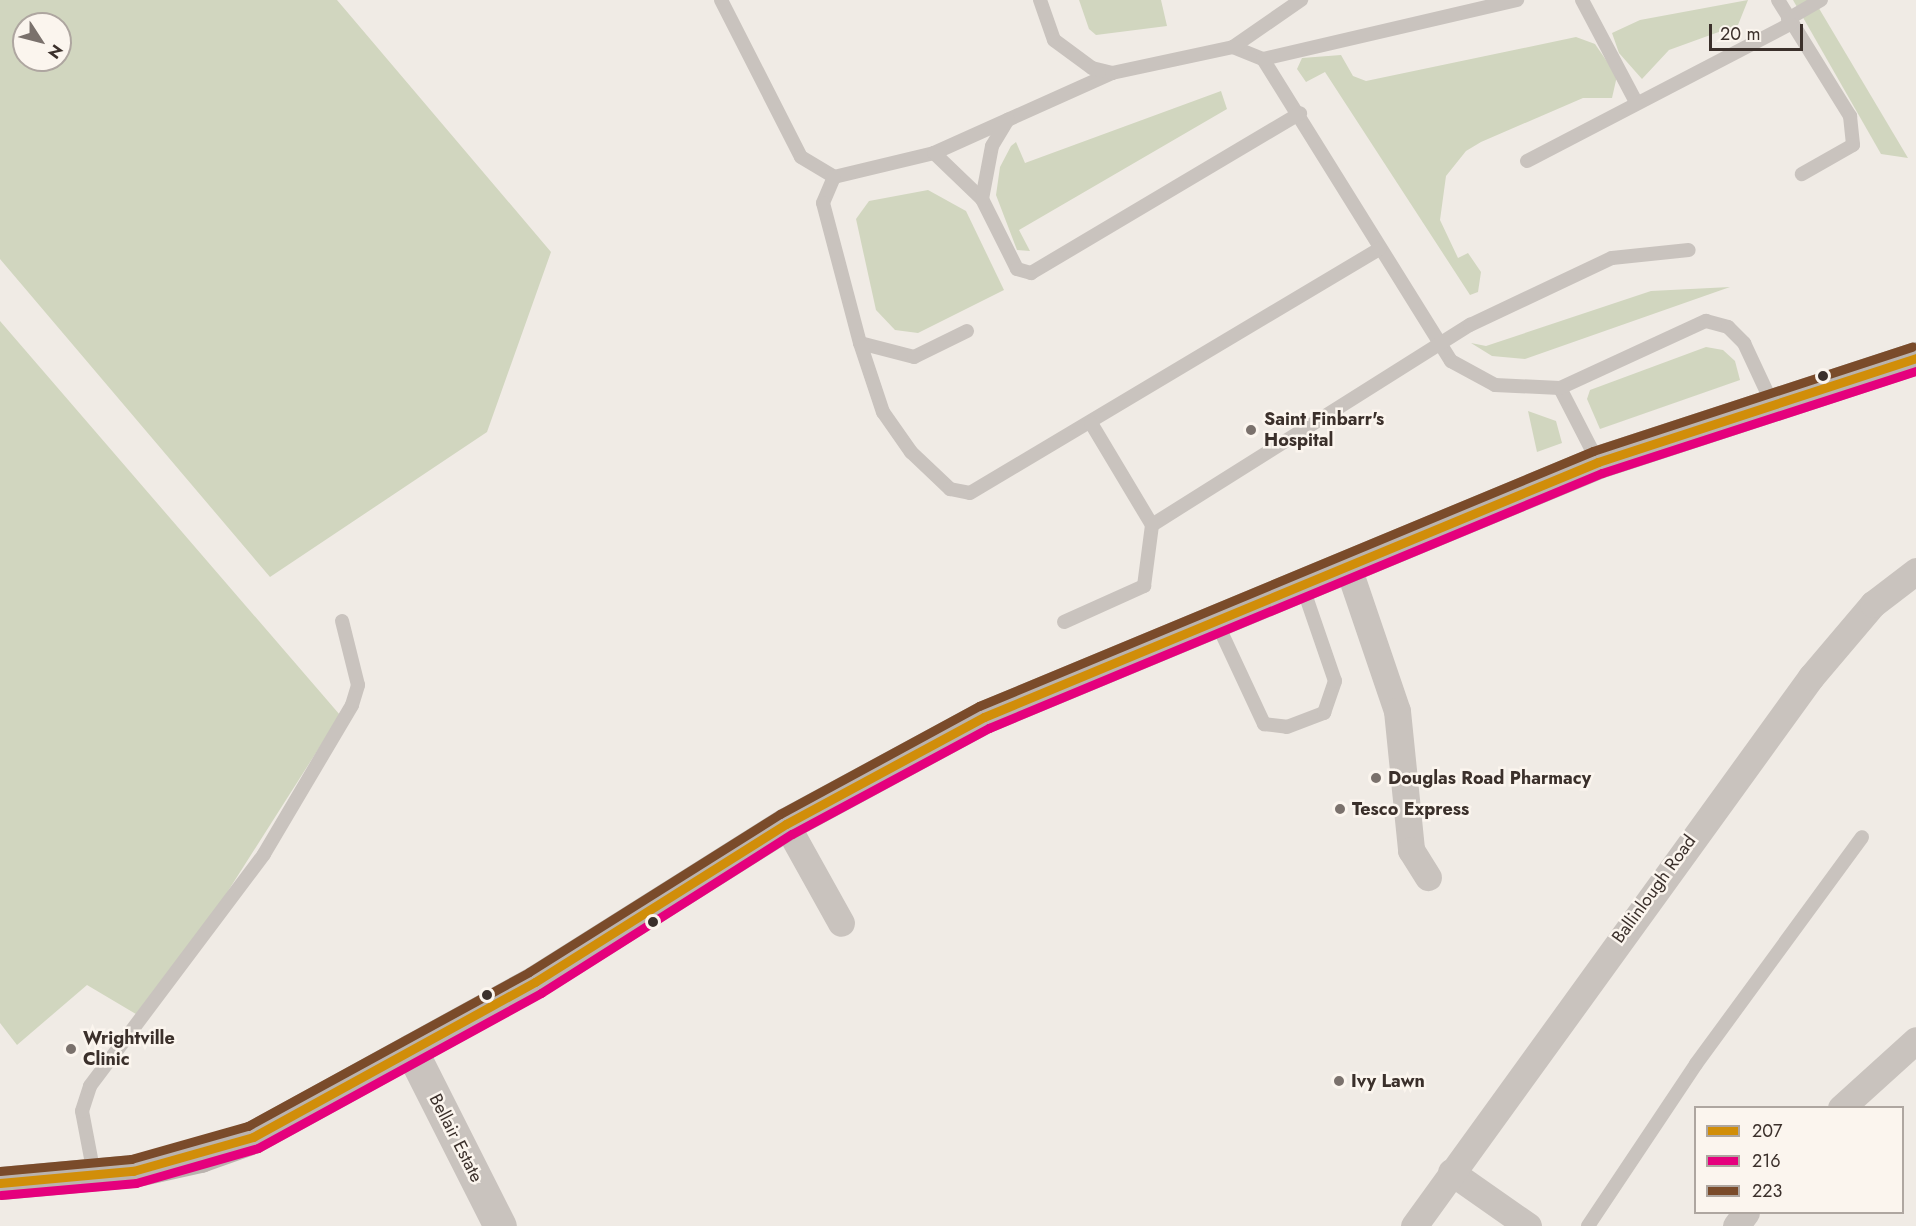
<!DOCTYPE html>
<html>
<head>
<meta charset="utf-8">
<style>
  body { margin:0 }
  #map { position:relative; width:1916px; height:1226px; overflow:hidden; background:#f0ebe5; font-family:Jost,sans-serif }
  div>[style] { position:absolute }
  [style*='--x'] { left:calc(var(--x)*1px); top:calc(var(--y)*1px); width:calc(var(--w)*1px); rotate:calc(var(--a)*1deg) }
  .green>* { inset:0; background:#d1d6bf }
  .service>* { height:14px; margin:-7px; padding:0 7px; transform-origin:7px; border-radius:7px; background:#c9c3be }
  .minor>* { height:27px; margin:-13.5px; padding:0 13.5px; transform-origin:13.5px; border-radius:13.5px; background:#c9c3be }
  .tertiary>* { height:33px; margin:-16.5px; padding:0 16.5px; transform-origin:16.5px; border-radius:16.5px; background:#c9c3be }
  .secondary>* { height:33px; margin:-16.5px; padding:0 16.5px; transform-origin:16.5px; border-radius:16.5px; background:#bab3ae }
  .bus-1>* { height:9px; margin:-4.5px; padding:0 4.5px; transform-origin:4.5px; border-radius:4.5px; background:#d18e09 }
  .bus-2>* { height:9px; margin:-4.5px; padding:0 4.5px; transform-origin:4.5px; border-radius:4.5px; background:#e5007d }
  .bus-3>* { height:9px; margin:-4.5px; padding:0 4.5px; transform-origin:4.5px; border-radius:4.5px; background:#7a4b2a }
  .dots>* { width:16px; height:16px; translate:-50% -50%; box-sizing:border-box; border:3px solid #fbf5ee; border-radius:50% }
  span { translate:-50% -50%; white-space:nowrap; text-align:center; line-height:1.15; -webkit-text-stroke:5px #fbf5ee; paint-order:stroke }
  .poi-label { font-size:18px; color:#3b302b; font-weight:700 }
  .left { translate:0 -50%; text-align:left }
  .street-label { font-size:18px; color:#3b302b }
  .legend { position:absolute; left:1694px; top:1106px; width:210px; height:108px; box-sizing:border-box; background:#fbf5ee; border:2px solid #aea6a0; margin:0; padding:8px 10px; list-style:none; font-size:18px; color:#3b302b }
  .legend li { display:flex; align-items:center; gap:12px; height:30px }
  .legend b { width:30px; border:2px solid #aea6a0 }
  .north { position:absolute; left:12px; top:12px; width:60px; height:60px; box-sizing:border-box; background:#fbf5ee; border:2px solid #aea6a0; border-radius:50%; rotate:126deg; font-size:16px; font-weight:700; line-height:24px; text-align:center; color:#3b302b }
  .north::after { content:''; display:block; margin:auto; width:21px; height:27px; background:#7a716c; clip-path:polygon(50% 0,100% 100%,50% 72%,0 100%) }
  .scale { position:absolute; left:1709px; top:24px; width:94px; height:27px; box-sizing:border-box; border:3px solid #3b302b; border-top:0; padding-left:8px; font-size:18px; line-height:21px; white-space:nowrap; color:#3b302b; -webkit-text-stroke:4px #fbf5ee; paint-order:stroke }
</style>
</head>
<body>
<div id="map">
  <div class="green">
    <i style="clip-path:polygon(evenodd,0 0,337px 0,551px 252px,487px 432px,270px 577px,0 259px,0 0,24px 24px,60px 24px,60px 60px,24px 60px,24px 24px)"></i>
    <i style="clip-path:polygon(1079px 0,1161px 0,1167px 26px,1096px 35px,1089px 29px)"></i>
    <i style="clip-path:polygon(1748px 0,1738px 25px,1669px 50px,1642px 79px,1619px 53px,1612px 33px,1640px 20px)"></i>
    <i style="clip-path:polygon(1793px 0,1814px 0,1908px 158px,1881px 154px)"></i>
    <i style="clip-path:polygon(1576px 37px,1595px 44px,1617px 76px,1612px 98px,1583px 98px,1481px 142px,1466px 151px,1446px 176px,1440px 220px,1458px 258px,1468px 253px,1481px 272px,1478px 292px,1470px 295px,1325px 72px,1306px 82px,1297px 69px,1302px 58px,1341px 55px,1353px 76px,1366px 81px)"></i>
    <i style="clip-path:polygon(1221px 91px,1227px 109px,1019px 230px,1030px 251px,1017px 250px,996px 195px,1000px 167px,1011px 146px,1016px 142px,1025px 163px)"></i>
    <i style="clip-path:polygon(928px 190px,966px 211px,1004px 290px,918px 333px,895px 330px,876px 310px,856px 219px,869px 201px)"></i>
    <i style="clip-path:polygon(1730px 287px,1525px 359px,1492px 356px,1471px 343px,1486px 346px,1651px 291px)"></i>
    <i style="clip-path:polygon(0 321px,340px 715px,146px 1020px,87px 985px,17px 1045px,0 1023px)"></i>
    <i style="clip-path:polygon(1706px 347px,1723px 350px,1735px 361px,1740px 380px,1600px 429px,1587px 399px,1590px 390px)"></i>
    <i style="clip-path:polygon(1528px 411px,1556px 421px,1562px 443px,1537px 452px)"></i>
  </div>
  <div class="service">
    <i style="--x:721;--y:0;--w:176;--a:63"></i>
    <i style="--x:801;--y:157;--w:39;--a:31"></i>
    <i style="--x:834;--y:177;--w:103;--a:-13.5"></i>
    <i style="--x:934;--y:153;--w:195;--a:-24.2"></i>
    <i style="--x:1040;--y:0;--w:42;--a:70.7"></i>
    <i style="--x:1054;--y:40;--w:47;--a:36.4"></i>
    <i style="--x:1092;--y:68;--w:21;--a:14"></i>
    <i style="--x:1112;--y:73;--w:124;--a:-12.1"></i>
    <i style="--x:1233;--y:47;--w:32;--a:22"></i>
    <i style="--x:1263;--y:59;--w:356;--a:58.1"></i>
    <i style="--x:1451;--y:361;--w:50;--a:28.6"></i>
    <i style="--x:1495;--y:385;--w:65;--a:2.6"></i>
    <i style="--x:1582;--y:0;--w:115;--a:62.1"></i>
    <i style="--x:1778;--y:0;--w:137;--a:58.2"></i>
    <i style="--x:1850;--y:116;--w:29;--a:84"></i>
    <i style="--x:1853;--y:145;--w:59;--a:150.4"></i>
    <i style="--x:1788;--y:19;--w:38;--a:-30"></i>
    <i style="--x:1233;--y:47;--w:83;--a:-34.7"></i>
    <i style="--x:1263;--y:59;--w:261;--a:-13.1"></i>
    <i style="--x:934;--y:153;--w:66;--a:43.8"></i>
    <i style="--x:982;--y:199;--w:78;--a:63.4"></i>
    <i style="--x:1017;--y:269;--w:15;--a:16"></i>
    <i style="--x:1031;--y:273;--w:313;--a:-30.7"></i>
    <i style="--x:1527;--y:161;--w:297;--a:-27.5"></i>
    <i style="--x:834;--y:177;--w:28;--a:113"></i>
    <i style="--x:823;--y:203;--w:145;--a:75.2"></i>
    <i style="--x:860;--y:343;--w:56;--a:14.5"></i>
    <i style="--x:914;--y:357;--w:59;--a:-26.1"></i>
    <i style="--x:982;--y:199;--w:54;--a:-79.3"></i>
    <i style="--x:992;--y:146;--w:31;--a:-59"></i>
    <i style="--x:860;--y:343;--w:73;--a:71.6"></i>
    <i style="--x:883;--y:412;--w:49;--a:55"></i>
    <i style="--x:911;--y:452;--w:54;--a:43.5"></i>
    <i style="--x:950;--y:489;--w:20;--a:11"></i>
    <i style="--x:970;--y:493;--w:477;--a:-30.8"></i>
    <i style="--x:1598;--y:462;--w:83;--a:-117.2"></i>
    <i style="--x:1560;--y:388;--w:161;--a:-24.7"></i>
    <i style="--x:1706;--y:321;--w:23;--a:15"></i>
    <i style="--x:1728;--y:327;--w:23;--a:45"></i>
    <i style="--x:1744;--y:343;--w:66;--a:65"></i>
    <i style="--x:1152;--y:525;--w:376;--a:-32.2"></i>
    <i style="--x:1470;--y:325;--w:157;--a:-25.3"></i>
    <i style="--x:1612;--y:258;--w:77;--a:-5.9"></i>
    <i style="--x:1216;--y:621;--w:114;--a:65"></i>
    <i style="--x:1264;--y:724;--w:23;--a:7"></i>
    <i style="--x:1287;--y:727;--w:40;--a:-21"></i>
    <i style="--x:1324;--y:713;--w:34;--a:-71"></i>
    <i style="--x:1335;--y:681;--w:102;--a:-109"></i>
    <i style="--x:1064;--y:622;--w:88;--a:-24.2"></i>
    <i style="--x:1144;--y:586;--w:62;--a:-82.5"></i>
    <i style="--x:1152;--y:525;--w:119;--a:-120.9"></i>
    <i style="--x:94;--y:1174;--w:64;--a:-100.8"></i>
    <i style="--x:82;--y:1111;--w:26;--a:-72"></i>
    <i style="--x:90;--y:1086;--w:290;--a:-53.1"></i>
    <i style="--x:264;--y:854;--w:173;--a:-59.4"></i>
    <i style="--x:352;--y:705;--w:21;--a:-73"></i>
    <i style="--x:358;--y:685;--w:66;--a:-104"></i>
    <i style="--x:1588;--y:1226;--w:195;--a:-56.3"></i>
    <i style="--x:1696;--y:1064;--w:281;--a:-53.8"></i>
  </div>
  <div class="minor">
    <i style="--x:1347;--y:564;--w:155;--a:71.2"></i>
    <i style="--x:1397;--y:711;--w:140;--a:84.2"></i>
    <i style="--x:1411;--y:850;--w:32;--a:58"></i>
    <i style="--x:786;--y:824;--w:113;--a:60.9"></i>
    <i style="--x:1841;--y:1108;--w:101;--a:-42.2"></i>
    <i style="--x:1451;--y:1172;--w:94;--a:35"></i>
    <i style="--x:1414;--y:1226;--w:678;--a:-54.13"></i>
    <i style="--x:1811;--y:677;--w:96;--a:-49.7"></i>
    <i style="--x:1873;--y:604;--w:54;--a:-37.5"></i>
    <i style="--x:1736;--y:1226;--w:17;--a:-54"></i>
  </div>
  <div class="tertiary">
    <i style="--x:411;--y:1050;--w:197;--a:63.2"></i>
  </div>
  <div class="secondary">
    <i style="--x:0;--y:1183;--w:134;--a:-5.2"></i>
    <i style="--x:133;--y:1171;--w:69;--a:-12.6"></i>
    <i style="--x:200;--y:1156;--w:56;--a:-19.7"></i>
    <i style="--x:253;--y:1137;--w:322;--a:-28.8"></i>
    <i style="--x:535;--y:982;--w:297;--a:-32.2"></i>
    <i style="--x:786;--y:824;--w:225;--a:-28.4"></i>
    <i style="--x:984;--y:717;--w:665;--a:-22.55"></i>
    <i style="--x:1598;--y:462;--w:335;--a:-18.1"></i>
  </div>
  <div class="bus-1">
    <i style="--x:0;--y:1183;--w:134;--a:-5.2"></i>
    <i style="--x:133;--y:1171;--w:125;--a:-15.8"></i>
    <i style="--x:253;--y:1137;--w:322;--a:-28.8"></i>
    <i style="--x:535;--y:982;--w:297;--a:-32.2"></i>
    <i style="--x:786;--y:824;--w:225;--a:-28.4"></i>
    <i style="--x:984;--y:717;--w:665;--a:-22.55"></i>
    <i style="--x:1598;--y:462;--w:335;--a:-18.1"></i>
  </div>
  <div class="bus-2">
    <i style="--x:1;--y:1195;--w:136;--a:-5.1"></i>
    <i style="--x:136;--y:1183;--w:127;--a:-16"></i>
    <i style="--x:258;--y:1148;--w:323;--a:-28.7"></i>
    <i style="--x:541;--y:993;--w:297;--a:-32.4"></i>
    <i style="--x:792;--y:834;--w:224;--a:-28.3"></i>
    <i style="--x:989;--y:728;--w:664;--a:-22.59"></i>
    <i style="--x:1602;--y:473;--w:330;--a:-18"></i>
  </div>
  <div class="bus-3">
    <i style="--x:0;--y:1171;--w:132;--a:-5.2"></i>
    <i style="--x:131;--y:1159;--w:122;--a:-15.8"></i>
    <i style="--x:248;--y:1126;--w:320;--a:-28.7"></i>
    <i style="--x:529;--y:972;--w:297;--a:-32.2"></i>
    <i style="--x:780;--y:814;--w:226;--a:-28.5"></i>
    <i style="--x:979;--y:706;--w:665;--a:-22.55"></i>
    <i style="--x:1593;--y:451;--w:336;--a:-18.1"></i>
  </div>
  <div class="dots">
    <i style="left:1823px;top:376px;background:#3b302b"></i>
    <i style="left:1251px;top:430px;background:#7a716c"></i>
    <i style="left:1376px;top:778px;background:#7a716c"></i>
    <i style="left:1340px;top:809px;background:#7a716c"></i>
    <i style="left:653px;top:922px;background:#3b302b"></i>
    <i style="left:487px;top:995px;background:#3b302b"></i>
    <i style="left:71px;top:1049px;background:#7a716c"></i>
    <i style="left:1339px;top:1081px;background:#7a716c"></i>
  </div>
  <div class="poi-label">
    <span class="left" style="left:1264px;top:430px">Saint Finbarr's<br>Hospital</span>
    <span class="left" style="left:1388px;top:778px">Douglas Road Pharmacy</span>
    <span class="left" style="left:1352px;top:809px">Tesco Express</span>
    <span class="left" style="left:83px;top:1049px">Wrightville<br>Clinic</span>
    <span class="left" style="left:1351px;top:1081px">Ivy Lawn</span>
  </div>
  <div class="street-label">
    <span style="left:1654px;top:889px;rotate:-54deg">Ballinlough Road</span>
    <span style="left:456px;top:1138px;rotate:63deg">Bellair Estate</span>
  </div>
  <ul class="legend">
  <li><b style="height:8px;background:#d18e09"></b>207</li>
  <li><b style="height:8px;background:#e5007d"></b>216</li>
  <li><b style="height:8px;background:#7a4b2a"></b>223</li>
  </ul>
  <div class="north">N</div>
  <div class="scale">20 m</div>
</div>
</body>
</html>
